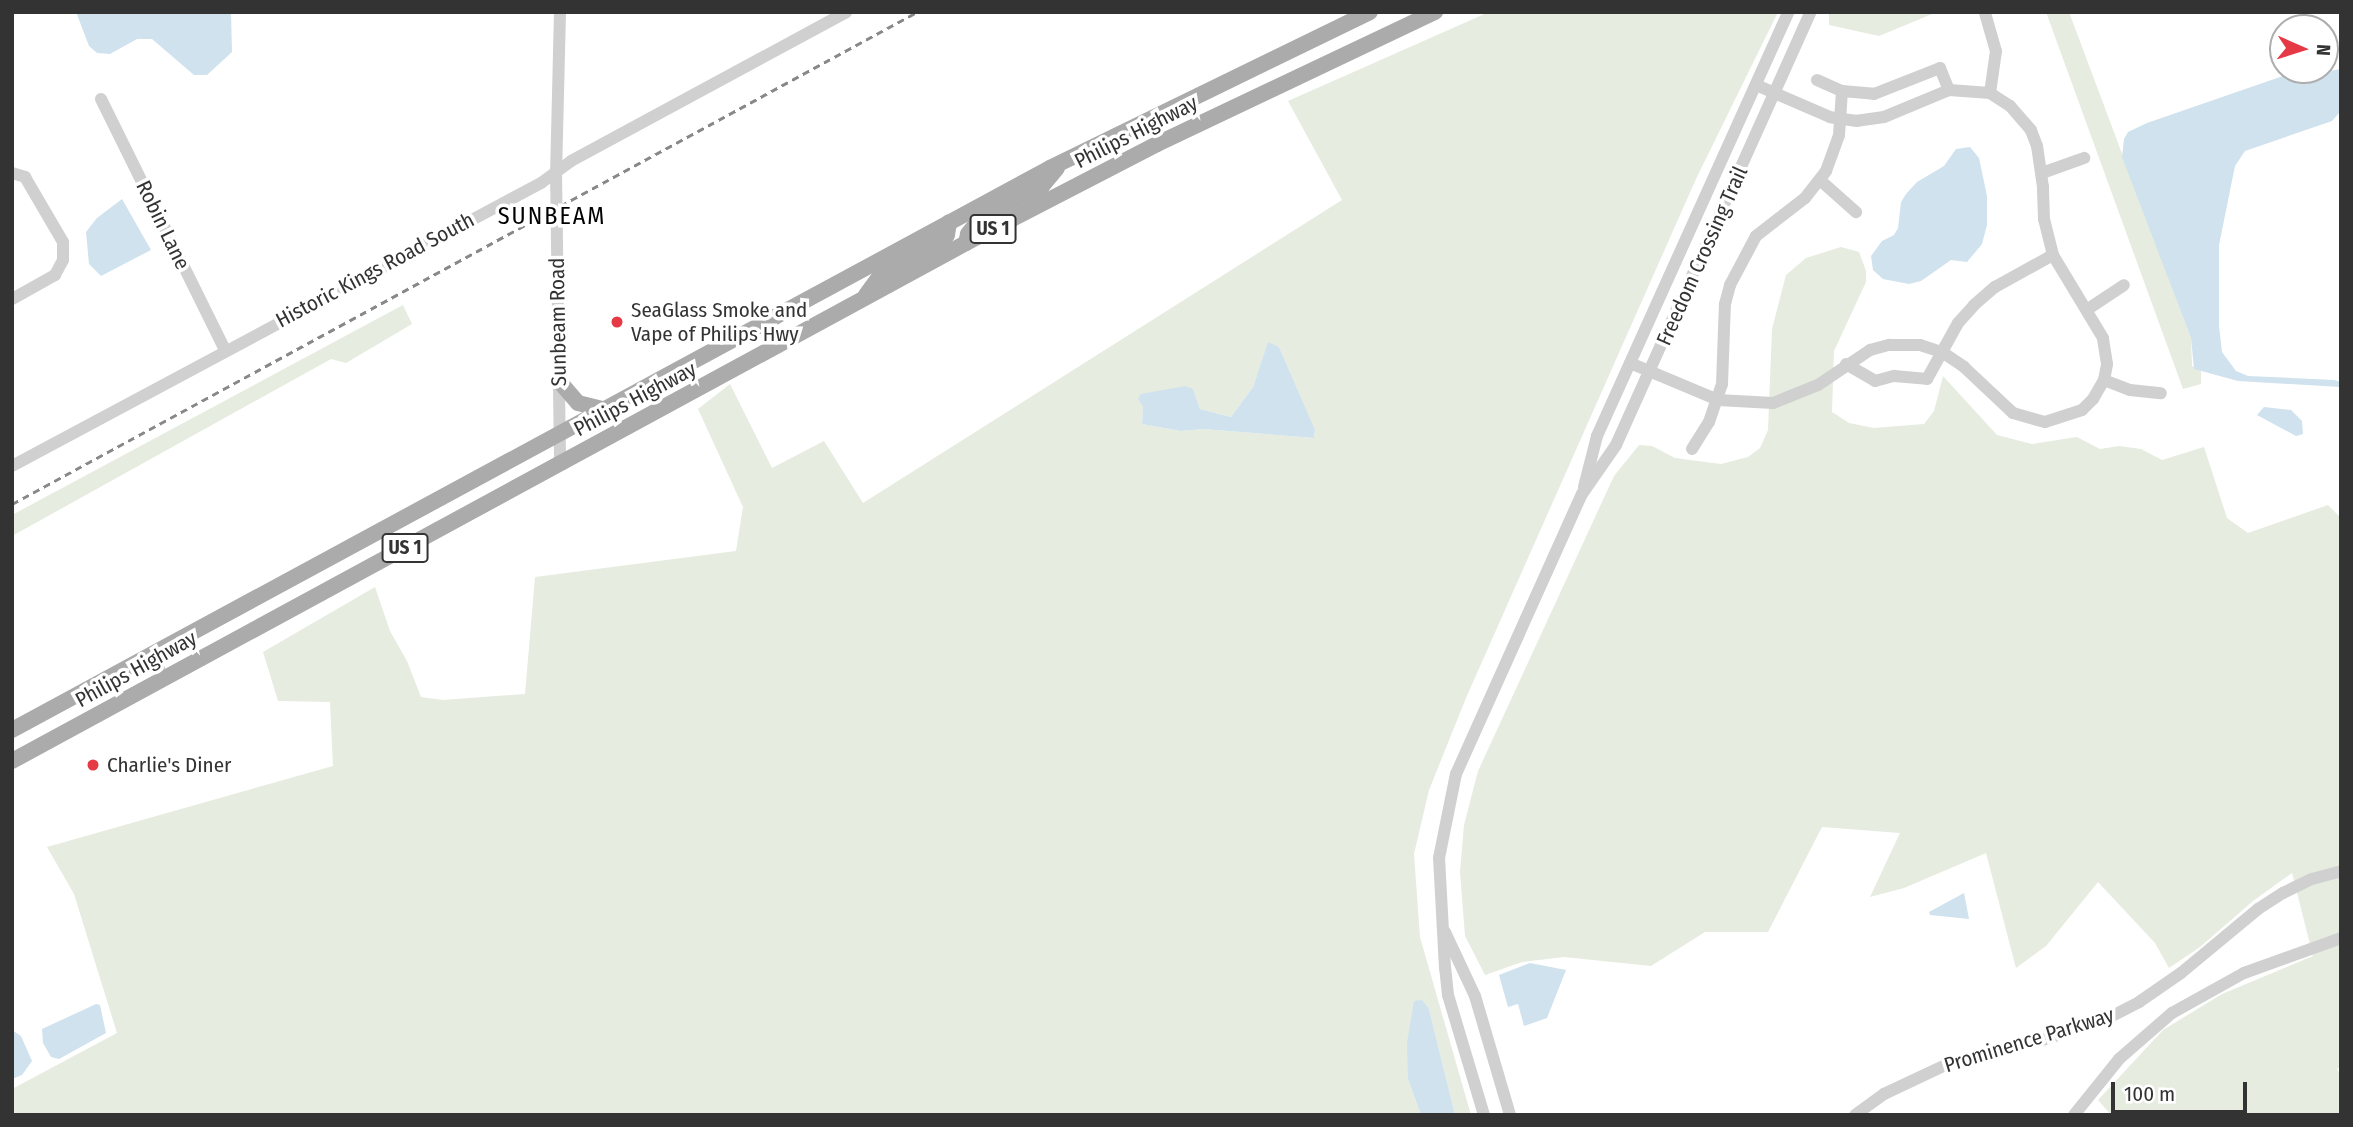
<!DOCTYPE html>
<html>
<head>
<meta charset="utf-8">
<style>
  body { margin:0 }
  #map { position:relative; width:2353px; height:1127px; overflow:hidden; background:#fff; font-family:"Fira Sans Condensed",sans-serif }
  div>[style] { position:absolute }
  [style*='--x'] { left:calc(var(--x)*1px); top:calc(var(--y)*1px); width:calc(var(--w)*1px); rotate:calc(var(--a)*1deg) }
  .green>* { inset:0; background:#e6ecdf }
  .water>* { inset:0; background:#cfe2ee }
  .minor>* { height:12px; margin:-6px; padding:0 6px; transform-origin:6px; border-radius:6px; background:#d0d0d0 }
  .major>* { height:16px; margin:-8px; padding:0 8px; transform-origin:8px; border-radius:8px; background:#ababab }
  .rail>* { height:2.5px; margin-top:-1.25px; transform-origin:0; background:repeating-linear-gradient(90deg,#888 0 7px,transparent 0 12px) }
  .dots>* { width:19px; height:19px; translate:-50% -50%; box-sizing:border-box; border:4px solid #fff; border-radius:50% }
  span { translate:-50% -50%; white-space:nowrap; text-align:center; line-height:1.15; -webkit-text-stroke:7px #fff; paint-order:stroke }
  .shield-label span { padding:2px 5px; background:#fff; border:2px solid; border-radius:5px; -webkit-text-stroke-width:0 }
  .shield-label { font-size:19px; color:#333; font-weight:700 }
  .street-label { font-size:21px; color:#333 }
  .poi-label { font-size:21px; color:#333 }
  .left { translate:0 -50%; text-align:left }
  .quarter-label { font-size:24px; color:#000; letter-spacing:2px }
  .frame { position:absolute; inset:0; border:14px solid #333; pointer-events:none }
  .north { position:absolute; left:2269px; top:14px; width:70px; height:70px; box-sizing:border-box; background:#fff; border:2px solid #adadad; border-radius:50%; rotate:93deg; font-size:19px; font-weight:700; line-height:28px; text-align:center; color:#333 }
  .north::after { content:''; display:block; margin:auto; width:24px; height:32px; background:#e63946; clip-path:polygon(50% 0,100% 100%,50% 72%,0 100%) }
  .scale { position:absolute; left:2111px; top:1082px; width:136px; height:32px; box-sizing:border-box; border:4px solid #333; border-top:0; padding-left:9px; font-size:21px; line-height:24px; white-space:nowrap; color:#333; -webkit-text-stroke:5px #fff; paint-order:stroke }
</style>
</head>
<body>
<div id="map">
  <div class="green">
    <i style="clip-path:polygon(evenodd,1489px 12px,1778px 12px,1696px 179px,1466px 698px,1429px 790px,1414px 854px,1420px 937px,1471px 1115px,1455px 1115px,1429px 1009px,1421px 1000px,1408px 1079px,1421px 1115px,12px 1115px,12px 1089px,117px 1033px,74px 894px,47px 847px,333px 766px,330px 702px,278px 701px,263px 652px,375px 587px,390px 631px,407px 661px,421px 697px,443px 700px,525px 694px,535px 577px,736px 551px,743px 507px,698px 409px,730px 384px,772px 468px,824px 441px,863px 503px,1342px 200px,1288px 101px,1489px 12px,1268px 343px,1279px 347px,1315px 431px,1314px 438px,1203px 429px,1181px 431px,1142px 424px,1143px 406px,1193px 389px,1200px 409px,1231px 417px,1253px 387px,1268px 343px)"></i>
    <i style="clip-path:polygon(1829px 12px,1937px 12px,1879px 36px,1829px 25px)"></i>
    <i style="clip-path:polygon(2046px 12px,2069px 12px,2191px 338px,2192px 366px,2201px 371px,2201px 384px,2183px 389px)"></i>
    <i style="clip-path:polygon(1841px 247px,1859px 252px,1866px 271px,1866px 282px,1834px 351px,1832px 412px,1849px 423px,1874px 428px,1924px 424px,1934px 411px,1943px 376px,1997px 435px,2032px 444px,2077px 437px,2100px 449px,2119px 446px,2141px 449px,2162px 460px,2204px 447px,2227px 518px,2248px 533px,2328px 505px,2341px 518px,2341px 1066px,2337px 1069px,2341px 1076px,2341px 1115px,2111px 1115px,2098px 1100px,2163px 1030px,2222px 994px,2313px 956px,2292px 873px,2253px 901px,2200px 947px,2169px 968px,2155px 943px,2098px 882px,2046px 946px,2016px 968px,1986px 853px,1904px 888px,1870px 897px,1900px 833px,1822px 827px,1768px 932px,1705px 932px,1651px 966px,1564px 957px,1522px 962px,1485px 975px,1465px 936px,1460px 872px,1464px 825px,1478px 771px,1614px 476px,1639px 445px,1652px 446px,1675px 458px,1721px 464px,1748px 457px,1760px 448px,1768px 430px,1772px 329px,1786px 275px,1806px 258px)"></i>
    <i style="clip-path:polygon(403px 305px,412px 324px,346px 363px,331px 359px,12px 536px,12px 515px)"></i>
  </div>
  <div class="water">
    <i style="clip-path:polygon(76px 12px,231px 12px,232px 52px,207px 75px,194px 75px,152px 39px,137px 39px,110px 54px,97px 53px,89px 46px)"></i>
    <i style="clip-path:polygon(2325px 68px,2329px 71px,2341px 69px,2341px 111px,2332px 121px,2245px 151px,2235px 166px,2219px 245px,2219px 326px,2222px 352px,2236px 371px,2248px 376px,2334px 380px,2341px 382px,2341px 387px,2238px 381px,2194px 369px,2191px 338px,2122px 157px,2124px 139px,2128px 132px,2147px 123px,2283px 76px)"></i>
    <i style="clip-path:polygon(1970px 147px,1979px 158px,1987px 196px,1987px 225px,1982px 244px,1967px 262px,1951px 260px,1921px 281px,1909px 284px,1883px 279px,1873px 270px,1871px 256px,1882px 241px,1894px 235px,1898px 228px,1901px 202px,1906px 194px,1917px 182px,1944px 166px,1956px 149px)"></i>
    <i style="clip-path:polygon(122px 199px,151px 250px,101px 276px,89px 264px,86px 232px,97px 218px)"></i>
    <i style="clip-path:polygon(1268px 342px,1279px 347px,1315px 430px,1314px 438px,1203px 429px,1181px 431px,1142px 424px,1143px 406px,1138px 399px,1141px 394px,1185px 386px,1193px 389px,1200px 409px,1231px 417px,1253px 387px)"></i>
    <i style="clip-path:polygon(2264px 407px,2291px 410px,2302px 421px,2303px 434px,2296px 436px,2257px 415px)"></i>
    <i style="clip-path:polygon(1964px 893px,1969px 919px,1930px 915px,1929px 912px)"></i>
    <i style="clip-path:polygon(1530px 963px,1566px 970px,1547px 1018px,1524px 1026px,1518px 1004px,1508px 1007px,1499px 975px)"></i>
    <i style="clip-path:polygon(1422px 1000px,1429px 1009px,1455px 1115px,1421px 1115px,1408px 1079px,1407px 1043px,1414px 1001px)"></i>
    <i style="clip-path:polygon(96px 1004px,100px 1005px,106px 1033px,59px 1059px,51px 1057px,43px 1043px,42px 1029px)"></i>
    <i style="clip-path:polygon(12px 1030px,21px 1036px,32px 1061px,22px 1075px,12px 1079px)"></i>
  </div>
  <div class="minor">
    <i style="--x:560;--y:12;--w:159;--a:91.4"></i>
    <i style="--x:556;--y:171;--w:292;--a:89.2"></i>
    <i style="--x:1985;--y:13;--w:40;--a:74"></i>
    <i style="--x:1996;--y:51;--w:42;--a:98.1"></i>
    <i style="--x:1817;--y:80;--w:27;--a:24"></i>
    <i style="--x:1842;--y:91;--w:32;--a:5"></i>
    <i style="--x:1874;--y:94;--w:71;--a:-21.5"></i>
    <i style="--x:1940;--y:68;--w:24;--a:68"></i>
    <i style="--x:101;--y:99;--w:280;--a:63.7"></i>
    <i style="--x:12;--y:173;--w:14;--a:17"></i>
    <i style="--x:25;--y:177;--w:75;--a:59.7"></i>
    <i style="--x:63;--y:242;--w:18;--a:90"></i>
    <i style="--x:63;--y:260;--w:17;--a:118"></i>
    <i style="--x:55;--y:275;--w:49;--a:150.8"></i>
    <i style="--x:2042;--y:173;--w:45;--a:-19.7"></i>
    <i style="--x:1821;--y:181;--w:47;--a:41.5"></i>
    <i style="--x:2088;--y:309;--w:43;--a:-33.7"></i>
    <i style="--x:1630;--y:363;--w:95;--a:22.8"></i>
    <i style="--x:1718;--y:400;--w:55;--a:3.1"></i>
    <i style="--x:1773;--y:403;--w:48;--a:-21.8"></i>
    <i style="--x:1818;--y:385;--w:63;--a:-33.9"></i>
    <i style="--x:1870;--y:350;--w:20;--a:-15"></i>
    <i style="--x:1889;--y:345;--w:31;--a:0"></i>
    <i style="--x:1920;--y:345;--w:23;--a:18"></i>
    <i style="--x:1942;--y:352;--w:27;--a:34"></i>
    <i style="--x:1964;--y:367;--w:67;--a:43.2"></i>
    <i style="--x:2013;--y:413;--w:33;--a:16"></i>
    <i style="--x:2045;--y:422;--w:39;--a:-18"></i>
    <i style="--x:2082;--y:410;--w:16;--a:-45"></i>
    <i style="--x:2093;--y:399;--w:22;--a:-60"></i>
    <i style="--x:2104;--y:380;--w:16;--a:-79"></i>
    <i style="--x:2107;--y:364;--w:26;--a:-99"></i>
    <i style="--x:2103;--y:338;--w:97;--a:-121.1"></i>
    <i style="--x:2053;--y:255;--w:37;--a:-104"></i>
    <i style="--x:2044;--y:219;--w:32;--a:-92"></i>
    <i style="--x:2043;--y:187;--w:41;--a:-98.3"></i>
    <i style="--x:2037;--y:146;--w:17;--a:-111"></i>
    <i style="--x:2031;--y:130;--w:32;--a:-131"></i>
    <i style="--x:2010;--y:106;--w:24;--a:-147"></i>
    <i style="--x:1990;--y:93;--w:41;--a:-175.8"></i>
    <i style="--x:1949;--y:90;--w:70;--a:157.4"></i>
    <i style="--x:1884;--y:117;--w:27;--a:172"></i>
    <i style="--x:1857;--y:121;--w:27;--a:-172"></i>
    <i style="--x:1830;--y:117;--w:81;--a:-156.6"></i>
    <i style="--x:1846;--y:364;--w:34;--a:30"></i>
    <i style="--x:1875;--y:381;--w:20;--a:-15"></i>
    <i style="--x:1894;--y:376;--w:33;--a:5"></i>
    <i style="--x:1927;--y:379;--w:64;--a:-61"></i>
    <i style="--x:1958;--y:323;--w:24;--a:-48"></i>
    <i style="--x:1974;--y:305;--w:28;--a:-41"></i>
    <i style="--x:1995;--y:287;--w:66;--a:-28.9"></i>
    <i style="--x:2104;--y:380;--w:28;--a:21"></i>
    <i style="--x:2130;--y:390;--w:31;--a:6"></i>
    <i style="--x:1692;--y:449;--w:32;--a:-58"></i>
    <i style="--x:1709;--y:422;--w:40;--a:-71.1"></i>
    <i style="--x:1722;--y:384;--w:80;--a:-87.9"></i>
    <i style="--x:1725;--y:304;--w:20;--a:-75"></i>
    <i style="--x:1730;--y:285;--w:55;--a:-62"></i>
    <i style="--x:1756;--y:236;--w:62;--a:-37.8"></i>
    <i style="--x:1805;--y:198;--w:34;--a:-52"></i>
    <i style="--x:1826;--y:171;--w:38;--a:-70"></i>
    <i style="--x:1839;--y:135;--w:44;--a:-86.1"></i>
    <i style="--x:12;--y:466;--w:600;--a:-28.15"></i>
    <i style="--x:541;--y:183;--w:37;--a:-36"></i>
    <i style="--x:571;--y:161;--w:313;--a:-28.4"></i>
    <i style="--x:1584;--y:487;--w:53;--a:-75.7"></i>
    <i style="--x:1597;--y:436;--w:465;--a:-65.7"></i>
    <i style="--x:152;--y:654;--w:26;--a:65"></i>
    <i style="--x:1445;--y:932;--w:71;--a:64.9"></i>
    <i style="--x:1475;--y:996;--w:124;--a:73.6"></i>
    <i style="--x:1484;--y:1115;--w:125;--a:-106.7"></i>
    <i style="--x:1448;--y:995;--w:27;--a:-96"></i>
    <i style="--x:1445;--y:968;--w:110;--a:-93.1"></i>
    <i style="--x:1439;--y:858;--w:86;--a:-78.6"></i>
    <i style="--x:1456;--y:774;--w:307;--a:-65.8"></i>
    <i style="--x:1582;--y:494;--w:60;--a:-55.2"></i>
    <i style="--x:1616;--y:445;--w:475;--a:-65.8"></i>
    <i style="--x:1855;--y:1115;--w:36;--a:-36"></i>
    <i style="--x:1884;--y:1094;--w:73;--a:-25.2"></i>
    <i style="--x:1950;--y:1063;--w:99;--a:-14"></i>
    <i style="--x:2046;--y:1039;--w:68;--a:-19"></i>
    <i style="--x:2110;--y:1017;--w:33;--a:-27"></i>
    <i style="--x:2139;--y:1002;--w:51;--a:-34.6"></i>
    <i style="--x:2181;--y:973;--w:100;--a:-39.7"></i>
    <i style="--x:2258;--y:909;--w:30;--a:-33"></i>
    <i style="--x:2283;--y:893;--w:32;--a:-26"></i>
    <i style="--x:2312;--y:879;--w:30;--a:-15"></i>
    <i style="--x:2074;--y:1115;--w:72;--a:-51.2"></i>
    <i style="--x:2119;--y:1059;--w:70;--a:-41"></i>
    <i style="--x:2172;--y:1013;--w:82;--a:-29.1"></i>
    <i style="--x:2244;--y:973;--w:103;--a:-19.8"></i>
  </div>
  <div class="major">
    <i style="--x:966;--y:243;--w:9;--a:-77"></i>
    <i style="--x:968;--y:234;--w:22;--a:-51"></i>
    <i style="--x:982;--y:217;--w:68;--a:-27.3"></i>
    <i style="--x:1042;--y:186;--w:23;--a:-50"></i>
    <i style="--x:866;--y:295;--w:24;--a:-54"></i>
    <i style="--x:880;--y:276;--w:68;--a:-28.1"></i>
    <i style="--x:940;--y:244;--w:11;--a:-52"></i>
    <i style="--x:947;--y:235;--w:13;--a:-81"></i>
    <i style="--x:559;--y:381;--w:29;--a:49"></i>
    <i style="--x:578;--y:403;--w:25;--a:14"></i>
    <i style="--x:12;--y:730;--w:1180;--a:-28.43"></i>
    <i style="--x:1050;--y:168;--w:356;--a:-26"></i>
    <i style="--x:12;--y:761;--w:1086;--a:-28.5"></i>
    <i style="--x:966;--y:243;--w:215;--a:-27.4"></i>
    <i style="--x:1157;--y:144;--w:308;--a:-25.4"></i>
  </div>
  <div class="rail">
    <i style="--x:12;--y:504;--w:1030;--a:-28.53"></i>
  </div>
  <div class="dots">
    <i style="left:617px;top:322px;background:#e63946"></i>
    <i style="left:93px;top:765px;background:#e63946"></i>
  </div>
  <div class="shield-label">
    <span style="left:993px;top:229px">US 1</span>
    <span style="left:405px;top:548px">US 1</span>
  </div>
  <div class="street-label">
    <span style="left:1136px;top:132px;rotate:-27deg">Philips Highway</span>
    <span style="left:163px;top:225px;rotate:64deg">Robin Lane</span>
    <span style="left:1702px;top:256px;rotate:-66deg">Freedom Crossing Trail</span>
    <span style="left:375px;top:270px;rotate:-28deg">Historic Kings Road South</span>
    <span style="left:558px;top:322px;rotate:-91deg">Sunbeam Road</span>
    <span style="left:635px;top:399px;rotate:-28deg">Philips Highway</span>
    <span style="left:136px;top:669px;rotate:-29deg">Philips Highway</span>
    <span style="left:2029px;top:1040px;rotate:-17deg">Prominence Parkway</span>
  </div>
  <div class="poi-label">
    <span class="left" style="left:631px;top:322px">SeaGlass Smoke and<br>Vape of Philips Hwy</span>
    <span class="left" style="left:107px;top:765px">Charlie's Diner</span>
  </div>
  <div class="quarter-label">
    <span style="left:552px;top:217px">SUNBEAM</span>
  </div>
  <div class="frame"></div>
  <div class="north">N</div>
  <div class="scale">100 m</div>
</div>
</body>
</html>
